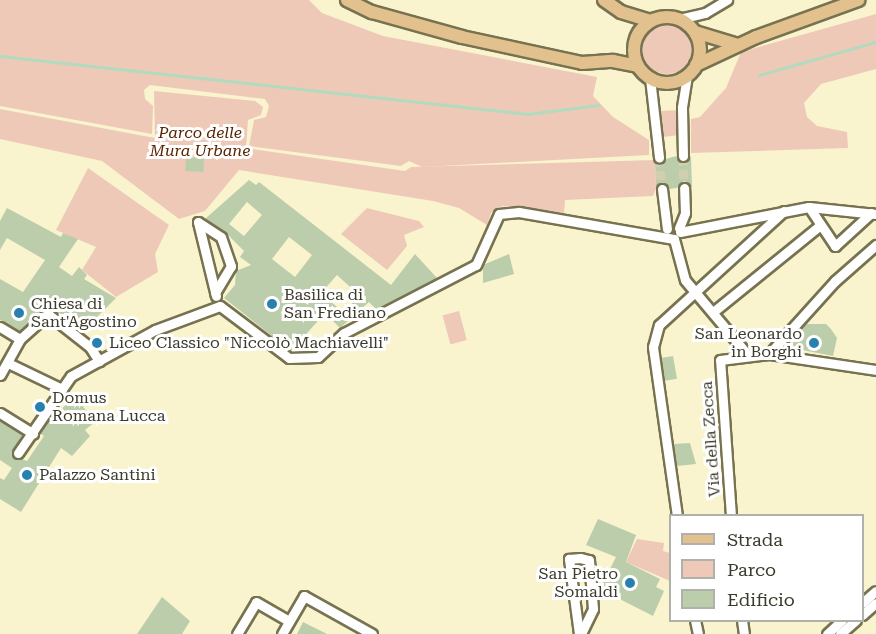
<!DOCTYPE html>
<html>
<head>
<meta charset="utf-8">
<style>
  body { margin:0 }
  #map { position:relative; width:876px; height:634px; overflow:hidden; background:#f9f4ce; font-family:"Roboto Serif",serif }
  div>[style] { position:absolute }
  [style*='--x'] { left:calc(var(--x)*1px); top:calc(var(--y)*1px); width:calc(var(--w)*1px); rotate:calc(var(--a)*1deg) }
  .green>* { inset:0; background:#efc9b7; transform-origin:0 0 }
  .round { border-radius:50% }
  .stream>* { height:3px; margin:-1.5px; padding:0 1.5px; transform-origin:1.5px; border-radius:1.5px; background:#b0dbbe }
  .building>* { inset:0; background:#bccdab; transform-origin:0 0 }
  .minor-tunnel>* { height:9px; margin-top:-4.5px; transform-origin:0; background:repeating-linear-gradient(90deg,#d3cfae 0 9px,transparent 0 13.5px) }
  .roads { filter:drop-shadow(2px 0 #777250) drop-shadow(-2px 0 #777250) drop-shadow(0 2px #777250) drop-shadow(0 -2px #777250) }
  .minor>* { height:9px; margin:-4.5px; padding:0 4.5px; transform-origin:4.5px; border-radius:4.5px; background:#fff }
  .major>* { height:12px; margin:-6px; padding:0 6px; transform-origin:6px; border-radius:6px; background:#e2c18f }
  .major>.ring { margin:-6px; padding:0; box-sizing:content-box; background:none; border:12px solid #e2c18f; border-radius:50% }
  .dots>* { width:16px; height:16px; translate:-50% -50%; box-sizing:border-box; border:3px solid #fff; border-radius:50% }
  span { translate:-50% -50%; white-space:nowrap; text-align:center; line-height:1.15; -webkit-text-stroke:6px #fff; paint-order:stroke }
  .park-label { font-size:16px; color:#582300; font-style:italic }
  .poi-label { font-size:16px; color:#3c3b2c }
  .left { translate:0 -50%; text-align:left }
  .right { translate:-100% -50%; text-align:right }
  .street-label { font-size:16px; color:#3c3b2c }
  .legend { position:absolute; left:669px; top:514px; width:195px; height:108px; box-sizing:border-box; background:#fff; border:2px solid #b1b1ab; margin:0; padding:8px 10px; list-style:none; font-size:18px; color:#3c3b2c }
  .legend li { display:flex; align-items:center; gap:12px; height:30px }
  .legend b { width:30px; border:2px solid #b1b1ab }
</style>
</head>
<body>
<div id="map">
  <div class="green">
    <i style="clip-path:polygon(0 0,309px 0,322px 13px,383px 36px,597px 77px,593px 96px,613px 117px,649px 140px,649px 155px,422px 167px,409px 161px,401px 166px,249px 146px,254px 120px,266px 117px,269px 106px,265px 99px,150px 85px,144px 90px,145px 99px,153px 106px,152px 134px,0 106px)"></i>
    <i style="clip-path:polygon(876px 14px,876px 69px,821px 84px,804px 103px,807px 117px,817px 126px,847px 132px,848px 148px,691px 153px,691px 119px,700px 117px,726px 88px,741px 52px)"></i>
    <i class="round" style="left:642px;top:24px;width:50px;height:50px"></i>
    <i style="clip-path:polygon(154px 91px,255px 101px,263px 107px,261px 115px,248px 120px,246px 148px,405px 171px,411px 167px,655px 160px,656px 189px,653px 196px,565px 200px,564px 213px,502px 206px,491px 213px,487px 225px,459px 208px,433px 201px,239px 170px,205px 211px,179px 219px,102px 161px,0 139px,0 109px,155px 138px)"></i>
    <i style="clip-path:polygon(679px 110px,679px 135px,663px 137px,661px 111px)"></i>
    <i style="clip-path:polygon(88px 168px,169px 225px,155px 254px,158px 272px,116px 297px,82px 270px,96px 247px,56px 230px)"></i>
    <i style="clip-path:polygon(367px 208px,419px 221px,424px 227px,404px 235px,407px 246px,387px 270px,341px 234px)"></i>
    <i style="left:459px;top:311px;width:30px;height:17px;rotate:75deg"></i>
    <i style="clip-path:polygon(637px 539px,664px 543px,663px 551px,670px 553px,670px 581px,626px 562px)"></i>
  </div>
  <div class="stream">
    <i style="--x:0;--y:56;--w:531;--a:6.27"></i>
    <i style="--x:528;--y:114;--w:71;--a:-7.3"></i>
    <i style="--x:759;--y:75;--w:122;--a:-15.8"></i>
  </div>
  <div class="building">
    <i style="clip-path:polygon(676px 156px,684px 163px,691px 156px,692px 188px,684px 181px,677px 188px,669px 189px,664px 183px,656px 186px,655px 162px)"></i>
    <i style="left:186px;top:157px;width:18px;height:14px;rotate:3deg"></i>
    <i style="clip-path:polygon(evenodd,249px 180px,256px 185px,259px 182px,391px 285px,415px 254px,437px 278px,376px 309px,369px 302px,340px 328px,325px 313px,291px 351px,224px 298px,235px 285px,236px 271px,251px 265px,240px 257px,244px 251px,225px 232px,205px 219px,249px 180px,247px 202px,262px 215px,244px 236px,229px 224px,247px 202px,249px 180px,289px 237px,312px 255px,295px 277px,272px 259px,289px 237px,249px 180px,337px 275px,359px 295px,344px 313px,321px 293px,337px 275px)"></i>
    <i style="clip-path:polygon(7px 208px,61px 237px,63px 233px,78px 239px,59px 267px,72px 276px,79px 267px,87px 275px,84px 279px,116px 298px,82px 332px,49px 307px,19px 331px,0 320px,0 279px,23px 292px,45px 260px,7px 238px,0 250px,0 221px)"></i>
    <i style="clip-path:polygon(509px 254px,514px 274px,483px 283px,483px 265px)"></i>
    <i style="clip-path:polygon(807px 324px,826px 324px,831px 329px,837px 338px,833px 356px,792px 348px,795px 335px)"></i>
    <i style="left:673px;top:356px;width:23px;height:12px;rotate:80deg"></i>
    <i style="clip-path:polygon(75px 396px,95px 422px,85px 430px,90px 436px,72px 456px,61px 448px,21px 512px,0 499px,0 478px,4px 480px,12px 468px,0 460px,0 421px,22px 435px,12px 455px,27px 461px,44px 436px,40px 433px,48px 422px)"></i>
    <i style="clip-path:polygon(690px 443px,696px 464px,677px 466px,674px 444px)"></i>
    <i style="clip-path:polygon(598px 519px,636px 535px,626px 562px,660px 579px,656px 587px,664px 591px,653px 616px,600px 589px,616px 557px,586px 545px)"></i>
    <i style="clip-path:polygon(162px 597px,190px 621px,182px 634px,137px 634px)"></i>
    <i style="clip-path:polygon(303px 622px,327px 634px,297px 634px)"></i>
  </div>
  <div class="minor-tunnel">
    <i style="--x:683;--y:156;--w:32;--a:88"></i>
    <i style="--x:659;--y:157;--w:32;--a:85"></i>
  </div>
  <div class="roads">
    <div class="minor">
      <i style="--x:679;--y:19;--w:27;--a:-13"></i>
      <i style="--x:705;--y:13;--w:26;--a:-31"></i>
      <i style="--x:650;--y:78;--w:80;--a:83.5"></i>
      <i style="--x:683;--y:156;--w:49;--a:-91.2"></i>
      <i style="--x:682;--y:107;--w:31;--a:-81"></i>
      <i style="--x:662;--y:189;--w:40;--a:82.9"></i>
      <i style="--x:809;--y:207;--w:47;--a:56.3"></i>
      <i style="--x:835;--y:246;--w:49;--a:-42.5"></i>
      <i style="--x:198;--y:222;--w:27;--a:33"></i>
      <i style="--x:221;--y:237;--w:31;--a:71"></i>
      <i style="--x:231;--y:266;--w:31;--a:121"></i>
      <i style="--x:198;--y:222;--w:76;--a:76.3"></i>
      <i style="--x:679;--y:228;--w:16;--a:-68"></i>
      <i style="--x:685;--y:213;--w:25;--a:-92"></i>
      <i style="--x:680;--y:232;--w:131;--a:-11"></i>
      <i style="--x:809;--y:207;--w:67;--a:6"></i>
      <i style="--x:674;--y:239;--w:42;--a:75"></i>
      <i style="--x:685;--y:280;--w:97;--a:50"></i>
      <i style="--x:220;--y:306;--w:86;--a:37"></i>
      <i style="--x:289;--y:358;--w:29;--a:-2"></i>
      <i style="--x:318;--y:357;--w:35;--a:-43"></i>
      <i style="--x:344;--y:333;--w:148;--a:-27.3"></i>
      <i style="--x:476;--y:265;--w:56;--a:-65.7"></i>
      <i style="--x:499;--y:214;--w:20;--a:-6"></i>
      <i style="--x:519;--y:212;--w:157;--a:9.9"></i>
      <i style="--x:713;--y:312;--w:135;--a:-39"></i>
      <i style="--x:0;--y:327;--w:23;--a:31"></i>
      <i style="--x:769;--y:354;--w:98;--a:-47.9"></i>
      <i style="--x:835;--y:281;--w:55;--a:-41.3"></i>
      <i style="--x:8;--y:363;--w:60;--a:25.7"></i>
      <i style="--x:0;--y:375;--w:41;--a:-60.9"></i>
      <i style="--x:20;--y:339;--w:38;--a:-42"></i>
      <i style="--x:48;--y:314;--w:53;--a:38.2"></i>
      <i style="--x:90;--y:347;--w:17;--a:57"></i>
      <i style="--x:0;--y:413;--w:39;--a:32"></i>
      <i style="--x:18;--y:453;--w:93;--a:-55.5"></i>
      <i style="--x:71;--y:376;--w:96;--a:-28.7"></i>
      <i style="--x:155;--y:330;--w:69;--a:-20.3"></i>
      <i style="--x:677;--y:516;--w:171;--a:-98.1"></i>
      <i style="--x:653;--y:347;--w:23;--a:-75"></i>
      <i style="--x:659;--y:325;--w:169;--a:-42.4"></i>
      <i style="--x:731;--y:516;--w:156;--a:-94"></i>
      <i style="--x:720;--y:360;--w:49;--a:-7"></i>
      <i style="--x:769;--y:354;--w:108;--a:8.5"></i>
      <i style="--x:862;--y:603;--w:18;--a:-41"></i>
      <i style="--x:862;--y:615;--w:18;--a:-41"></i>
      <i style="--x:695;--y:620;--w:14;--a:78"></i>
      <i style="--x:742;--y:620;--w:14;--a:82"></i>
      <i style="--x:237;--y:634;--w:37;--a:-59"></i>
      <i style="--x:256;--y:602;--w:38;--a:30"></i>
      <i style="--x:282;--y:634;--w:44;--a:-59.9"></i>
      <i style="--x:304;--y:596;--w:78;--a:29.2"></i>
      <i style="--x:579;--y:634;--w:76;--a:-97.6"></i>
      <i style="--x:569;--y:559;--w:11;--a:-5"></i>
      <i style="--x:580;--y:558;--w:9;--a:13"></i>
      <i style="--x:589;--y:560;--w:49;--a:85.3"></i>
      <i style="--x:593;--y:609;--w:28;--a:116"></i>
      <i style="--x:827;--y:634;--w:21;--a:-43"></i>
      <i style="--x:840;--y:634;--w:21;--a:-41"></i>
    </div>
    <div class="major">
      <i style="--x:347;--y:0;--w:28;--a:26"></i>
      <i style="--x:372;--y:12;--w:93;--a:15.5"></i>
      <i style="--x:462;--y:37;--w:123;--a:12.2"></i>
      <i style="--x:582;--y:63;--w:31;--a:-4"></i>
      <i style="--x:613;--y:61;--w:25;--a:11"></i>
      <i style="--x:604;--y:0;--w:21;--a:35"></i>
      <i style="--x:621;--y:12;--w:31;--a:17"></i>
      <i class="ring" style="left:634px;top:17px;width:54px;height:54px"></i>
      <i style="--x:695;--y:32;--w:45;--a:16.8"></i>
      <i style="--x:696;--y:65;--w:66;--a:-25"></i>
      <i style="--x:756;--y:37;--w:109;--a:-19.9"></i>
    </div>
  </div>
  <div class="dots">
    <i style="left:272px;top:304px;background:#2780ae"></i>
    <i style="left:19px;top:313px;background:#2780ae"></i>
    <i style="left:97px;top:343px;background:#2780ae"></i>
    <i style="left:814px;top:343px;background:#2780ae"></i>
    <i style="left:40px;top:407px;background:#2780ae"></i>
    <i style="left:27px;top:475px;background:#2780ae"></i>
    <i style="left:630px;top:583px;background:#2780ae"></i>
  </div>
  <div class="park-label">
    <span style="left:200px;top:142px">Parco delle<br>Mura Urbane</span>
  </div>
  <div class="poi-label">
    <span class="left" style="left:284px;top:304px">Basilica di<br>San Frediano</span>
    <span class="left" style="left:31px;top:313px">Chiesa di<br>Sant'Agostino</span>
    <span class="right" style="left:802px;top:343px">San Leonardo<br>in Borghi</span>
    <span class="left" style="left:109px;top:343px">Liceo Classico "Niccolò Machiavelli"</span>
    <span class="left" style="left:52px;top:407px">Domus<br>Romana Lucca</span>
    <span class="left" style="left:39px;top:475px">Palazzo Santini</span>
    <span class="right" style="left:618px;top:583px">San Pietro<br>Somaldi</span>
  </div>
  <div class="street-label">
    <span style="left:711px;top:439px;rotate:-94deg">Via della Zecca</span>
  </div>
  <ul class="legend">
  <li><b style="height:8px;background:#e2c18f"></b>Strada</li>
  <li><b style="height:16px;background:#efc9b7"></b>Parco</li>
  <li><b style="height:16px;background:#bccdab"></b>Edificio</li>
  </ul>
</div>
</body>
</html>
